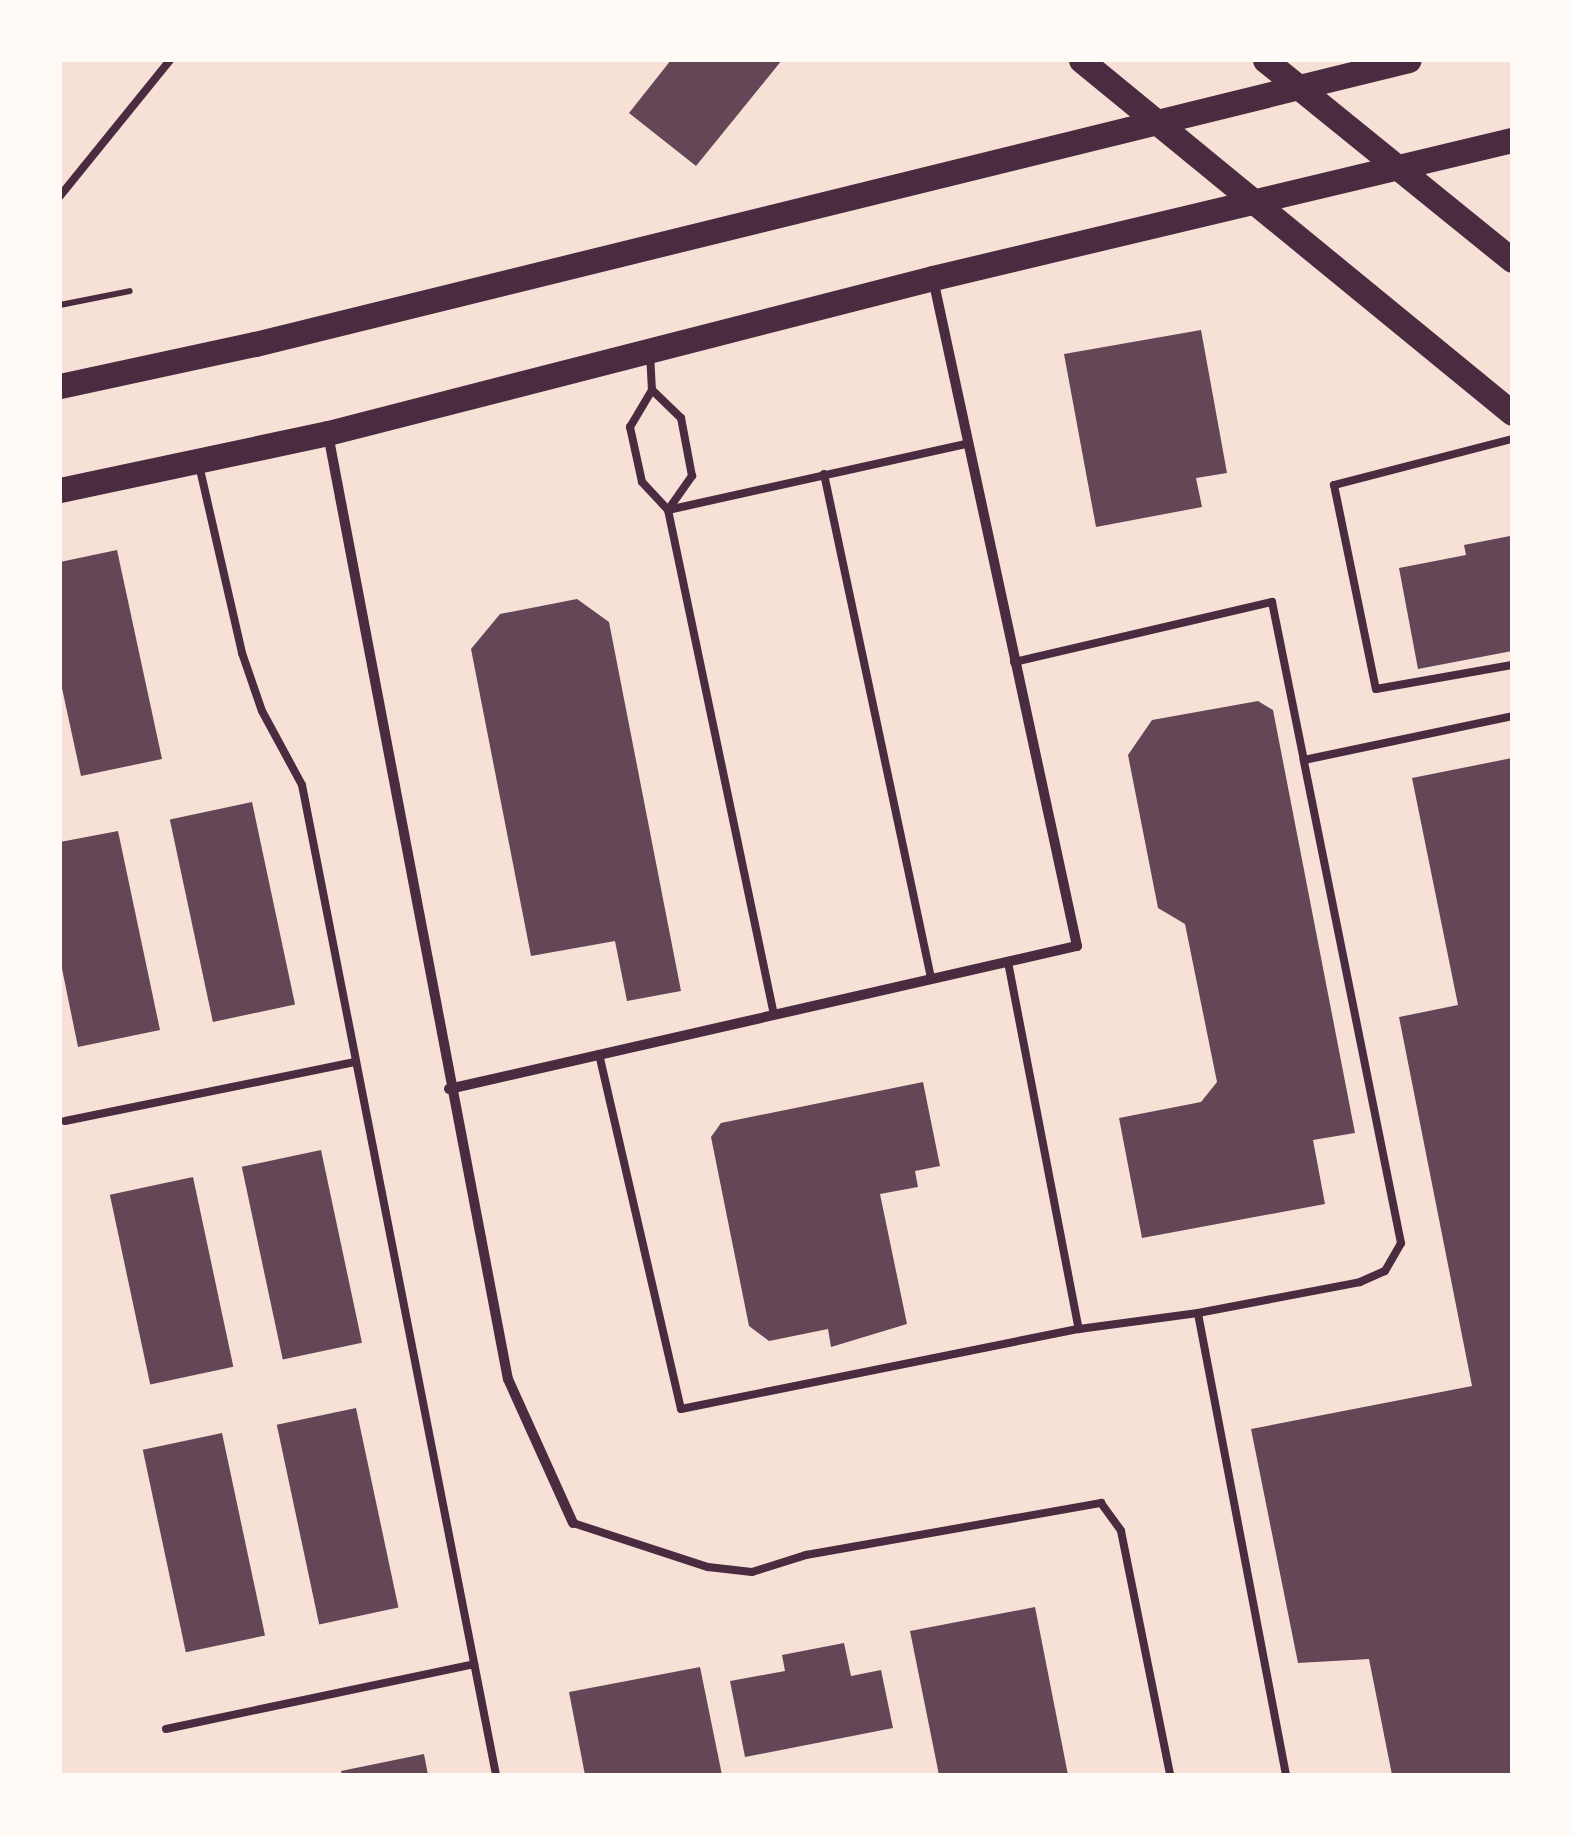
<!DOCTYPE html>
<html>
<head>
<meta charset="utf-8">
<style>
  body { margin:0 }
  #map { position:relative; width:1572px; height:1835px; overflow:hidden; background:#f7e1d7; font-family:Ubuntu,sans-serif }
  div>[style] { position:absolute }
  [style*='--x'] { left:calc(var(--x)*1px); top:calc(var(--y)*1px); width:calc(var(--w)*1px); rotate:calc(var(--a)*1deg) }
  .building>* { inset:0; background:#644757; transform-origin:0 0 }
  .path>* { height:6px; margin:-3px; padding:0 3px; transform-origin:3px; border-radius:3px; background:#4a2c40 }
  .service>* { height:8px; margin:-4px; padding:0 4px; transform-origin:4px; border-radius:4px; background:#4a2c40 }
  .minor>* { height:10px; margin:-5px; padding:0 5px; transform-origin:5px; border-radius:5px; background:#4a2c40 }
  .primary>* { height:25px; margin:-12.5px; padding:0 12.5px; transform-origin:12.5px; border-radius:12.5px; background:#4a2c40 }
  span { translate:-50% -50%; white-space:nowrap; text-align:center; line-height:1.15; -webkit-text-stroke:8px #fffaf5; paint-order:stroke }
  .frame { position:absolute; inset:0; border:62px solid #fffaf5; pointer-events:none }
</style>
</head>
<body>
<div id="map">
  <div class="building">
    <i style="clip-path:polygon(671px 60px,782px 60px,696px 166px,629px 113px)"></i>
    <i style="clip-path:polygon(1201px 330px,1227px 473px,1196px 478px,1202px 507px,1096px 527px,1064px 354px)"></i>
    <i style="clip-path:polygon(1510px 536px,1512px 651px,1418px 669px,1399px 568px,1466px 555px,1464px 545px)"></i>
    <i style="clip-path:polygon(117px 550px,162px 759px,81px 776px,60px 679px,60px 562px)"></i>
    <i style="clip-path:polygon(577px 599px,609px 622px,681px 991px,627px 1001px,615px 941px,531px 956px,471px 649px,500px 614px)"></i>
    <i style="clip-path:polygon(1258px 701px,1273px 710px,1355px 1133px,1313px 1140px,1325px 1204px,1142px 1238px,1119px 1118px,1201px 1102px,1217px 1082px,1185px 924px,1158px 908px,1128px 755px,1152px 720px)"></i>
    <i style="clip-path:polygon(1512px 758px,1512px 1775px,1392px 1775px,1369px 1659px,1298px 1663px,1251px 1429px,1472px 1386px,1399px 1017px,1458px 1005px,1412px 778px)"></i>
    <i style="left:252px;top:802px;width:207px;height:84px;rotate:78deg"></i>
    <i style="clip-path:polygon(118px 831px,160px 1030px,78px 1047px,60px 959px,60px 842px)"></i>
    <i style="clip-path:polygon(923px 1082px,940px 1166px,915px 1171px,918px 1187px,880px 1194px,907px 1324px,831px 1347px,828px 1329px,769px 1341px,749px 1326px,711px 1137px,721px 1123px)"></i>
    <i style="left:321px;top:1150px;width:197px;height:81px;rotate:78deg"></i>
    <i style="left:193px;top:1177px;width:194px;height:85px;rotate:78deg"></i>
    <i style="left:356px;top:1408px;width:204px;height:81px;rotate:78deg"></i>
    <i style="left:222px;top:1433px;width:207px;height:81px;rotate:78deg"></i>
    <i style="clip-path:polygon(1035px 1607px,1068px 1775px,939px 1775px,910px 1631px)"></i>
    <i style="clip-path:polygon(844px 1643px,851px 1676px,881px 1670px,893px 1728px,745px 1757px,730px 1681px,785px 1671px,782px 1655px)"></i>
    <i style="clip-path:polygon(700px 1667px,722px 1775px,585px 1775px,569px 1692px)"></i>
    <i style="clip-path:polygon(424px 1754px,428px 1775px,342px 1775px,341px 1771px)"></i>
  </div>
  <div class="path">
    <i style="--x:60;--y:305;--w:71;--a:-11.3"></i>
  </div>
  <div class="service">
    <i style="--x:60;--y:196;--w:175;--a:-51"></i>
    <i style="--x:650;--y:353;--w:37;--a:87"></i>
    <i style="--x:652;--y:390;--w:43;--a:120.7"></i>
    <i style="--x:630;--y:427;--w:56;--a:77.7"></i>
    <i style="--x:642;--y:482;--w:38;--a:47"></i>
    <i style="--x:668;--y:510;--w:42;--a:-54.8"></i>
    <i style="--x:692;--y:476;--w:59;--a:-100.7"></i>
    <i style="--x:681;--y:418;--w:40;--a:-136"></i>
    <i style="--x:1512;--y:439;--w:184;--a:165.5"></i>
    <i style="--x:1334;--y:485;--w:208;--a:78.4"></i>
    <i style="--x:1376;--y:689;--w:138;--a:-10"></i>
    <i style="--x:199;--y:465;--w:193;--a:77.1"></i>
    <i style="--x:242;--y:653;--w:61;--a:71"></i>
    <i style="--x:262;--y:711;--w:84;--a:61.6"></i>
    <i style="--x:302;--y:785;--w:1009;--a:78.91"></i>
    <i style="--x:824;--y:474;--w:515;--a:78.01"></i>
    <i style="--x:1014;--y:662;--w:265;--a:-13.1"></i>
    <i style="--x:1272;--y:602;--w:161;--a:78.6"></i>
    <i style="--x:1008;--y:962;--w:374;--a:79.1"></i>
    <i style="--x:1079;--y:1329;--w:120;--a:-7.7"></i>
    <i style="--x:774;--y:1015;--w:516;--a:-101.85"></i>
    <i style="--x:668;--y:510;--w:305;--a:-12.5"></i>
    <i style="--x:599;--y:1054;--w:364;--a:77"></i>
    <i style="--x:681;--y:1409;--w:406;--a:-11.4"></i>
    <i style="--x:65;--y:1121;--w:297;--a:-11.5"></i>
    <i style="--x:573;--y:1523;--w:142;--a:18.1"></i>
    <i style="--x:708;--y:1567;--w:44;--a:6.5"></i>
    <i style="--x:752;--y:1572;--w:57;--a:-17.5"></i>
    <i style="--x:806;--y:1555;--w:300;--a:-10"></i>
    <i style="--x:1101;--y:1503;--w:34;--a:54"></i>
    <i style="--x:1121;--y:1531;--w:249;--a:78.6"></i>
    <i style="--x:166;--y:1729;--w:315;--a:-11.9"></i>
    <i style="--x:1286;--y:1775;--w:470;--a:-100.8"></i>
    <i style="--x:1198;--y:1313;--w:165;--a:-10.8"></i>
    <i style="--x:1360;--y:1282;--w:27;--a:-24"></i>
    <i style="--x:1385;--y:1271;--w:32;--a:-60"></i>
    <i style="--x:1401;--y:1243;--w:493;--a:-101.4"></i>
    <i style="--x:1304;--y:760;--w:213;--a:-11.9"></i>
  </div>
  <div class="minor">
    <i style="--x:328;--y:434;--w:962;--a:79.22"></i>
    <i style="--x:508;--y:1379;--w:158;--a:65.7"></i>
    <i style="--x:449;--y:1089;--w:644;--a:-12.83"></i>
    <i style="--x:1077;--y:946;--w:682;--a:-102.18"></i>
  </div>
  <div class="primary">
    <i style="--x:1081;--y:60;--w:557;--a:39.32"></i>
    <i style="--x:1265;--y:60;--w:318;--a:39"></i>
    <i style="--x:60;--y:386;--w:199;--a:-12.2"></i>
    <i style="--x:255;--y:344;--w:1188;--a:-13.83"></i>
    <i style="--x:60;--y:490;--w:274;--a:-12"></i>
    <i style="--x:328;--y:433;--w:625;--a:-14.37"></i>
    <i style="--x:933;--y:278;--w:595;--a:-13.41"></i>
  </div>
  <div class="frame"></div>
</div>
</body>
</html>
